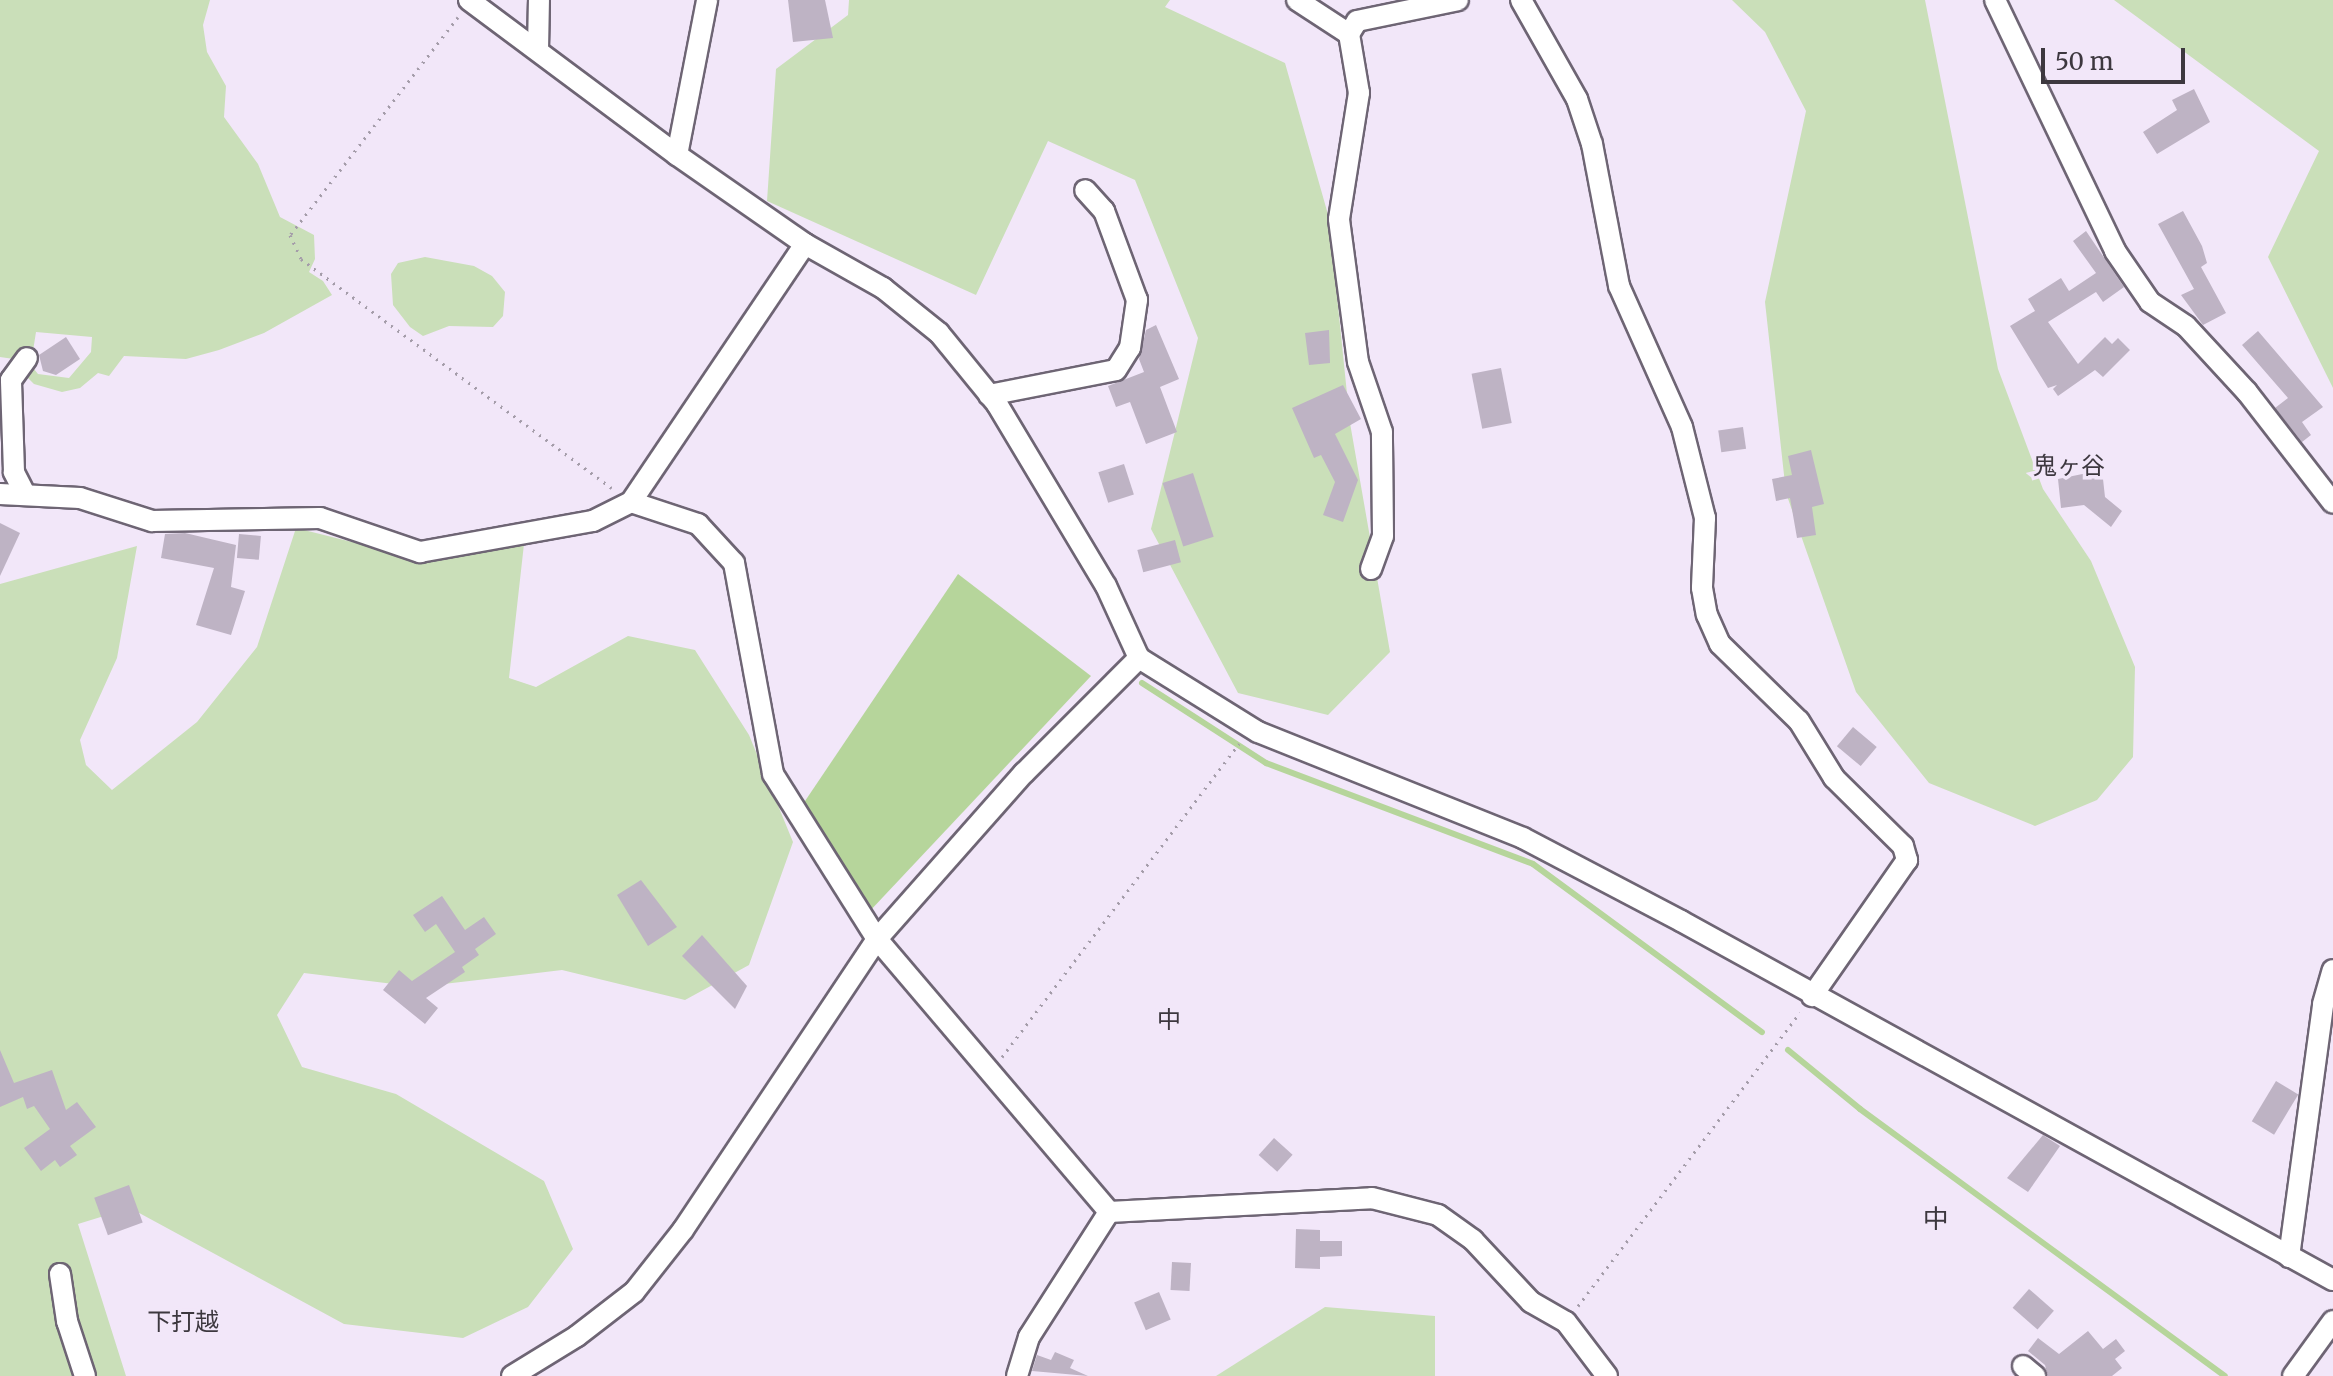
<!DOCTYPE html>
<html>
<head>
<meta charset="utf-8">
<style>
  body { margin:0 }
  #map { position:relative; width:2333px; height:1376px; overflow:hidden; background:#f2e7f9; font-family:Merriweather,"Noto Sans JP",serif }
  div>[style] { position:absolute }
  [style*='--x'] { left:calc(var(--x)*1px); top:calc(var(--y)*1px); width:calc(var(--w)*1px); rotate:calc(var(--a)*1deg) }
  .green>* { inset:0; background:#cadfb9 }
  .water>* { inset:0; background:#b6d59b }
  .stream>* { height:6px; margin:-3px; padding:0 3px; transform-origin:3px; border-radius:3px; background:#b6d59b }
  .building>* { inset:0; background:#beb3c4; transform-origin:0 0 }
  .path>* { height:3px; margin-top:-1.5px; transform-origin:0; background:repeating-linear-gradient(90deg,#a49ca9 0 2px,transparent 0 8px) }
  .roads { filter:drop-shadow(2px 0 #6e6574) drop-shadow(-2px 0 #6e6574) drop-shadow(0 2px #6e6574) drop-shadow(0 -2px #6e6574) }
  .minor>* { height:20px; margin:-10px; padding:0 10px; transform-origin:10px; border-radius:10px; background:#fff }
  span { translate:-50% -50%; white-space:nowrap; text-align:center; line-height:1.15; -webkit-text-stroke:7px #f2e7f9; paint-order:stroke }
  .neighbourhood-label { font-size:24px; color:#3d383f }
  .quarter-label { font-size:26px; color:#3d383f }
  .scale { position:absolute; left:2041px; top:48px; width:144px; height:36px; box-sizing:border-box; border:4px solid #3d383f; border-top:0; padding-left:10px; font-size:24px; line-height:28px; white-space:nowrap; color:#3d383f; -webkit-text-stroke:6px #f2e7f9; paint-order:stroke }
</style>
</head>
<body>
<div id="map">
  <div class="green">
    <i style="clip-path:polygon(0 0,210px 0,203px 25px,207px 52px,226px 86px,224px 117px,258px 164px,280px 217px,314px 235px,315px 259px,309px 272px,323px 281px,332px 295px,264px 333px,219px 350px,186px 359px,124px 356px,109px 376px,98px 373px,80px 388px,62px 392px,34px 384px,25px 375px,30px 364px,38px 374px,69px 378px,91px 352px,92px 337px,36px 332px,33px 351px,14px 359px,0 357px)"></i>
    <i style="clip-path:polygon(849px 0,1170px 0,1165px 7px,1285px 63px,1329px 218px,1350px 423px,1390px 652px,1328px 715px,1238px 693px,1151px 529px,1198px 338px,1135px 180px,1048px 141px,976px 295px,767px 201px,776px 69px,848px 15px)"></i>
    <i style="clip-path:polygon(1732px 0,1925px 0,1998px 369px,2043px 489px,2091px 561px,2135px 667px,2133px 757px,2097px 800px,2035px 826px,1929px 783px,1856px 692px,1786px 493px,1765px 302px,1806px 111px,1765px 32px)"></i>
    <i style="clip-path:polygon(2114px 0,2333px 0,2333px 388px,2268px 257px,2319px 151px)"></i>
    <i style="clip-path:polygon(425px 257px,474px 266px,492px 276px,505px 292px,503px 316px,493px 327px,449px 326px,423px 336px,410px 327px,393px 305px,391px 274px,398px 263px)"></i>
    <i style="clip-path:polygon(296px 528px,416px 558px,524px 544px,509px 678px,536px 687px,628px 636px,695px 650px,749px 735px,793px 842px,749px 965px,685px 1000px,562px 970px,418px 987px,304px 973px,277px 1015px,302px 1067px,396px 1094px,544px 1181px,573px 1249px,528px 1307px,463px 1338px,344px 1324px,130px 1208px,78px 1224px,126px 1376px,0 1376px,0 584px,137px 546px,117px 658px,80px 740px,86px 765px,112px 790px,197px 722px,257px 647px)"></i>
    <i style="clip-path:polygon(1325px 1307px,1435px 1316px,1435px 1376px,1216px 1376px)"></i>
  </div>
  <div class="water">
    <i style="clip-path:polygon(958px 574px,1091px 676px,868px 913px,801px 807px)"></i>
  </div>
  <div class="stream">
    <i style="--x:1142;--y:683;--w:148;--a:32.8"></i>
    <i style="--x:1266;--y:763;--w:285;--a:20.7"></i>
    <i style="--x:1533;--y:864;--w:284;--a:36.3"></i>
    <i style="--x:1788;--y:1050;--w:93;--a:39.3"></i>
    <i style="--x:1860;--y:1109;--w:452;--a:36.2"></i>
  </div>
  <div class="building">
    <i style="clip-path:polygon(788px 0,825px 0,833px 38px,793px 42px)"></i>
    <i style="clip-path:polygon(2194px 89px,2210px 122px,2157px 154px,2143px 132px,2177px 110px,2172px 100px)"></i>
    <i style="clip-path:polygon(2183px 211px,2202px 246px,2207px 263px,2201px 267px,2226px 313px,2203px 325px,2181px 295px,2194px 289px,2158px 224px)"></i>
    <i style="clip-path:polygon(2086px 231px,2124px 287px,2103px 302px,2096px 292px,2048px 322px,2078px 364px,2105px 337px,2112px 344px,2118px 338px,2130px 350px,2103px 377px,2095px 370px,2058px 396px,2053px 389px,2057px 385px,2048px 388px,2010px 326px,2035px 311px,2028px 299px,2061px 278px,2069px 291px,2096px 273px,2073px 241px)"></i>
    <i style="clip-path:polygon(1156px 325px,1179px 379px,1160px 387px,1177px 432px,1146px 444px,1130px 402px,1116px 407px,1108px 386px,1144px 372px,1139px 359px,1146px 330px)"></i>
    <i style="clip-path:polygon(1329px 330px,1330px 363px,1309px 365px,1305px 333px)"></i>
    <i style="clip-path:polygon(2258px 331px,2323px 407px,2302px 422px,2311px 435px,2302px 442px,2275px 408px,2288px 398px,2242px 345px)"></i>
    <i style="clip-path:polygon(66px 337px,80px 359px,56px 375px,43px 371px,39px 355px)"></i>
    <i style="left:1501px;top:368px;width:56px;height:30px;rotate:79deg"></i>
    <i style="clip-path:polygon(1343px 385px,1361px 419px,1335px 434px,1358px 480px,1343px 522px,1323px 515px,1335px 482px,1321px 455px,1314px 458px,1292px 408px)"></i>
    <i style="left:1743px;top:427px;width:22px;height:25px;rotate:82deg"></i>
    <i style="clip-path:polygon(1811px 450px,1824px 504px,1812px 507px,1816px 535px,1797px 538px,1790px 498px,1776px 501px,1772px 479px,1792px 475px,1788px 456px)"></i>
    <i style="left:1124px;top:464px;width:32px;height:27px;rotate:72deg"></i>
    <i style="clip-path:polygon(2102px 470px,2105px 497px,2122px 511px,2111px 527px,2084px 505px,2061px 508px,2058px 479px)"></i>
    <i style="left:1193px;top:473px;width:67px;height:32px;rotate:72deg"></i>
    <i style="clip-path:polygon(0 523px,20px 533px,0 576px)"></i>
    <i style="clip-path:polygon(185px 533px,236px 545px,231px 587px,245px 591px,231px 635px,196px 625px,214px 568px,161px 558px,165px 534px)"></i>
    <i style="left:239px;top:534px;width:22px;height:24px;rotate:5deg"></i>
    <i style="left:1175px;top:540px;width:23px;height:39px;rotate:75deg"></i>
    <i style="left:1853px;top:727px;width:31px;height:25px;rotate:40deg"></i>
    <i style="clip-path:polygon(641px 880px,677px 927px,648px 946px,617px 895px)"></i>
    <i style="clip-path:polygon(442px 896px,465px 930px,484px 917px,496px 934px,475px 949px,479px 955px,462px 967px,465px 972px,426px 998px,438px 1008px,425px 1024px,383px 990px,399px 970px,412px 981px,455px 952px,436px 924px,425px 932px,413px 915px)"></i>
    <i style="clip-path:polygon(702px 935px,747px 986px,735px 1009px,682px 956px)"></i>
    <i style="clip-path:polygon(0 1050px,14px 1083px,52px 1070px,66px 1110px,77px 1102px,96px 1127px,70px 1146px,77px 1155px,60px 1167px,55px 1160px,41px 1171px,24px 1148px,50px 1129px,34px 1106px,27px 1109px,23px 1097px,0 1107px)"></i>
    <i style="left:2276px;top:1081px;width:26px;height:47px;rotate:31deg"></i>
    <i style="clip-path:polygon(2043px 1135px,2060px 1146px,2028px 1192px,2007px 1178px)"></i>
    <i style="left:1274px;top:1138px;width:25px;height:23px;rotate:42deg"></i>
    <i style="left:129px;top:1185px;width:40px;height:37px;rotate:70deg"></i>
    <i style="clip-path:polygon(1296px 1229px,1320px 1230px,1320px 1241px,1342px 1241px,1342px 1256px,1320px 1257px,1320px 1269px,1295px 1268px)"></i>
    <i style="left:1172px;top:1262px;width:19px;height:28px;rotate:3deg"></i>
    <i style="left:2029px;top:1289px;width:33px;height:25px;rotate:41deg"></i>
    <i style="left:1159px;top:1292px;width:30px;height:27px;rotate:67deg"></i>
    <i style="clip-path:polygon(2088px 1331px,2103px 1349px,2116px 1339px,2125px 1351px,2115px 1359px,2122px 1368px,2112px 1376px,2048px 1376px,2045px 1365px,2028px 1351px,2038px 1338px,2059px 1354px)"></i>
    <i style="clip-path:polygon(1055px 1352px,1074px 1360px,1070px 1368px,1088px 1376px,1032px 1371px,1037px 1355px,1051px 1360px)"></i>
  </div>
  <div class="path">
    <i style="--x:458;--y:17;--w:275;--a:127.6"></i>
    <i style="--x:290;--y:235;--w:26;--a:65"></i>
    <i style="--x:301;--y:259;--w:386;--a:36.4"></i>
    <i style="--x:1002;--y:1057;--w:393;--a:-52.9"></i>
    <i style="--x:1578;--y:1306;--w:368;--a:-52.9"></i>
  </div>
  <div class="roads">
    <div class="minor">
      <i style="--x:469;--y:0;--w:259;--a:36.7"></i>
      <i style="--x:677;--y:155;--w:156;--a:34.8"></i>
      <i style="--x:805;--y:244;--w:90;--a:29.4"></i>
      <i style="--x:883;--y:288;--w:72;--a:38.8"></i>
      <i style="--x:939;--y:333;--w:92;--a:50.8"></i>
      <i style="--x:997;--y:404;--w:212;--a:59.1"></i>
      <i style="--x:1106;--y:586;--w:79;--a:65.4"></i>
      <i style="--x:1139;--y:658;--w:140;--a:31.9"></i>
      <i style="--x:1258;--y:732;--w:285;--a:21.8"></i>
      <i style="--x:1523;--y:838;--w:178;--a:27.7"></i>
      <i style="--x:1681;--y:921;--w:744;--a:28.84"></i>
      <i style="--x:1297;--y:0;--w:62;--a:33.2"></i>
      <i style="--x:1521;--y:0;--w:114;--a:60.5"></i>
      <i style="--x:1577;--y:99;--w:47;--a:71.6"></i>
      <i style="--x:1592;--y:144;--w:145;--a:79.2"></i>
      <i style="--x:1619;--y:286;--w:154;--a:65.9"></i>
      <i style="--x:1682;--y:427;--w:94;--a:75.8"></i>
      <i style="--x:1705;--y:518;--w:70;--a:92.5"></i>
      <i style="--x:1702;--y:588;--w:27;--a:80"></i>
      <i style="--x:1707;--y:615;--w:32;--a:66"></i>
      <i style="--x:1720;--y:644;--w:110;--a:44.3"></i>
      <i style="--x:1799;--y:721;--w:67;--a:58.4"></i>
      <i style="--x:1834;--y:778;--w:97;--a:44.6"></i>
      <i style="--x:1903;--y:846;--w:15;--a:74"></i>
      <i style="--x:1907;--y:860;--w:166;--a:124.9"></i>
      <i style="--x:1995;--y:0;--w:278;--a:64.4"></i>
      <i style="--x:2115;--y:251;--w:62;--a:55.5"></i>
      <i style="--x:2150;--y:302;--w:43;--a:33.7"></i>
      <i style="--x:2186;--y:326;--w:90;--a:47.3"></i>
      <i style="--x:2247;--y:392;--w:140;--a:52.2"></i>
      <i style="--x:538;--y:50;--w:50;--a:-88.9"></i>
      <i style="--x:677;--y:155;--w:158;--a:-79"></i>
      <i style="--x:989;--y:395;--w:129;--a:-11.1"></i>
      <i style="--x:1116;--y:370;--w:26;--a:-58"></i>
      <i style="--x:1130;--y:348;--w:49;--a:-81.7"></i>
      <i style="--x:1137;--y:300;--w:95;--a:-110.3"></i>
      <i style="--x:1104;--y:211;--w:28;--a:-132"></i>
      <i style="--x:0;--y:494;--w:80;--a:2.9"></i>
      <i style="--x:80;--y:498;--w:76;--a:17.7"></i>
      <i style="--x:152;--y:521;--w:168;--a:-1"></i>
      <i style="--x:320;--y:518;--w:106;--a:18.8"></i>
      <i style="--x:420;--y:552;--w:176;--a:-10.2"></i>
      <i style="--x:593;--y:521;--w:42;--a:-26.6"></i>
      <i style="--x:631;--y:502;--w:71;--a:18.2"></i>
      <i style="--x:698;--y:524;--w:53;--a:47.3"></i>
      <i style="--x:734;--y:563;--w:215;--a:79.5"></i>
      <i style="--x:773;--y:774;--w:195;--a:57.8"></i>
      <i style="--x:877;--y:939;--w:358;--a:49.6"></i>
      <i style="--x:25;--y:494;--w:25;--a:-117"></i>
      <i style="--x:14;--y:472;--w:92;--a:-91.9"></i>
      <i style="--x:11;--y:380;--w:27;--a:-54"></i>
      <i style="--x:631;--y:502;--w:311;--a:-56"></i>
      <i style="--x:1371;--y:569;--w:35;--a:-70"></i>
      <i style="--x:1383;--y:536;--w:104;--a:-90.6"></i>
      <i style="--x:1382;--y:432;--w:74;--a:-108.9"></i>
      <i style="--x:1358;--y:362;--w:144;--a:-97.6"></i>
      <i style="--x:1339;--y:219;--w:128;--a:-81"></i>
      <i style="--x:1359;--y:93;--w:60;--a:-99.6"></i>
      <i style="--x:1349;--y:34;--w:15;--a:-58"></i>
      <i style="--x:1357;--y:21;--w:103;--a:-11.7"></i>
      <i style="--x:1109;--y:1212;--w:263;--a:-3"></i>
      <i style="--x:1372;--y:1198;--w:68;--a:14.4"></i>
      <i style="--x:1438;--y:1215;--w:43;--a:35.5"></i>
      <i style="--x:1473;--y:1240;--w:85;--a:46.9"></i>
      <i style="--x:1531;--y:1302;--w:40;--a:29.7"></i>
      <i style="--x:1566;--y:1322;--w:68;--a:52.8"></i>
      <i style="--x:2289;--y:1257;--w:255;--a:-82.3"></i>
      <i style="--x:2323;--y:1004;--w:35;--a:-74"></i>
      <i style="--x:60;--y:1274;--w:48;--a:81.5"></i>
      <i style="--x:67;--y:1321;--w:58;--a:71.9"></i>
      <i style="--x:2023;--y:1366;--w:16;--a:40"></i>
      <i style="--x:512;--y:1376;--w:76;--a:-31.6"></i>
      <i style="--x:577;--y:1336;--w:72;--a:-37.7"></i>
      <i style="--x:634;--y:1292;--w:79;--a:-51.7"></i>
      <i style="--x:683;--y:1230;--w:350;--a:-56.3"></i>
      <i style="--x:877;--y:939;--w:222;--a:-48.5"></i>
      <i style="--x:1024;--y:773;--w:163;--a:-45"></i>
      <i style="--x:1017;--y:1376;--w:41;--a:-72.9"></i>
      <i style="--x:1029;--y:1337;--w:148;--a:-57.4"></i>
      <i style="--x:2293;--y:1376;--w:68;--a:-54"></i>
    </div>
  </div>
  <div class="neighbourhood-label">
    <span style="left:2069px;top:466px">鬼ヶ谷</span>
    <span style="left:1169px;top:1020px">中</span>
    <span style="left:183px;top:1322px">下打越</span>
  </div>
  <div class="quarter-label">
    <span style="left:1936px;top:1219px">中</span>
  </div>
  <div class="scale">50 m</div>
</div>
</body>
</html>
